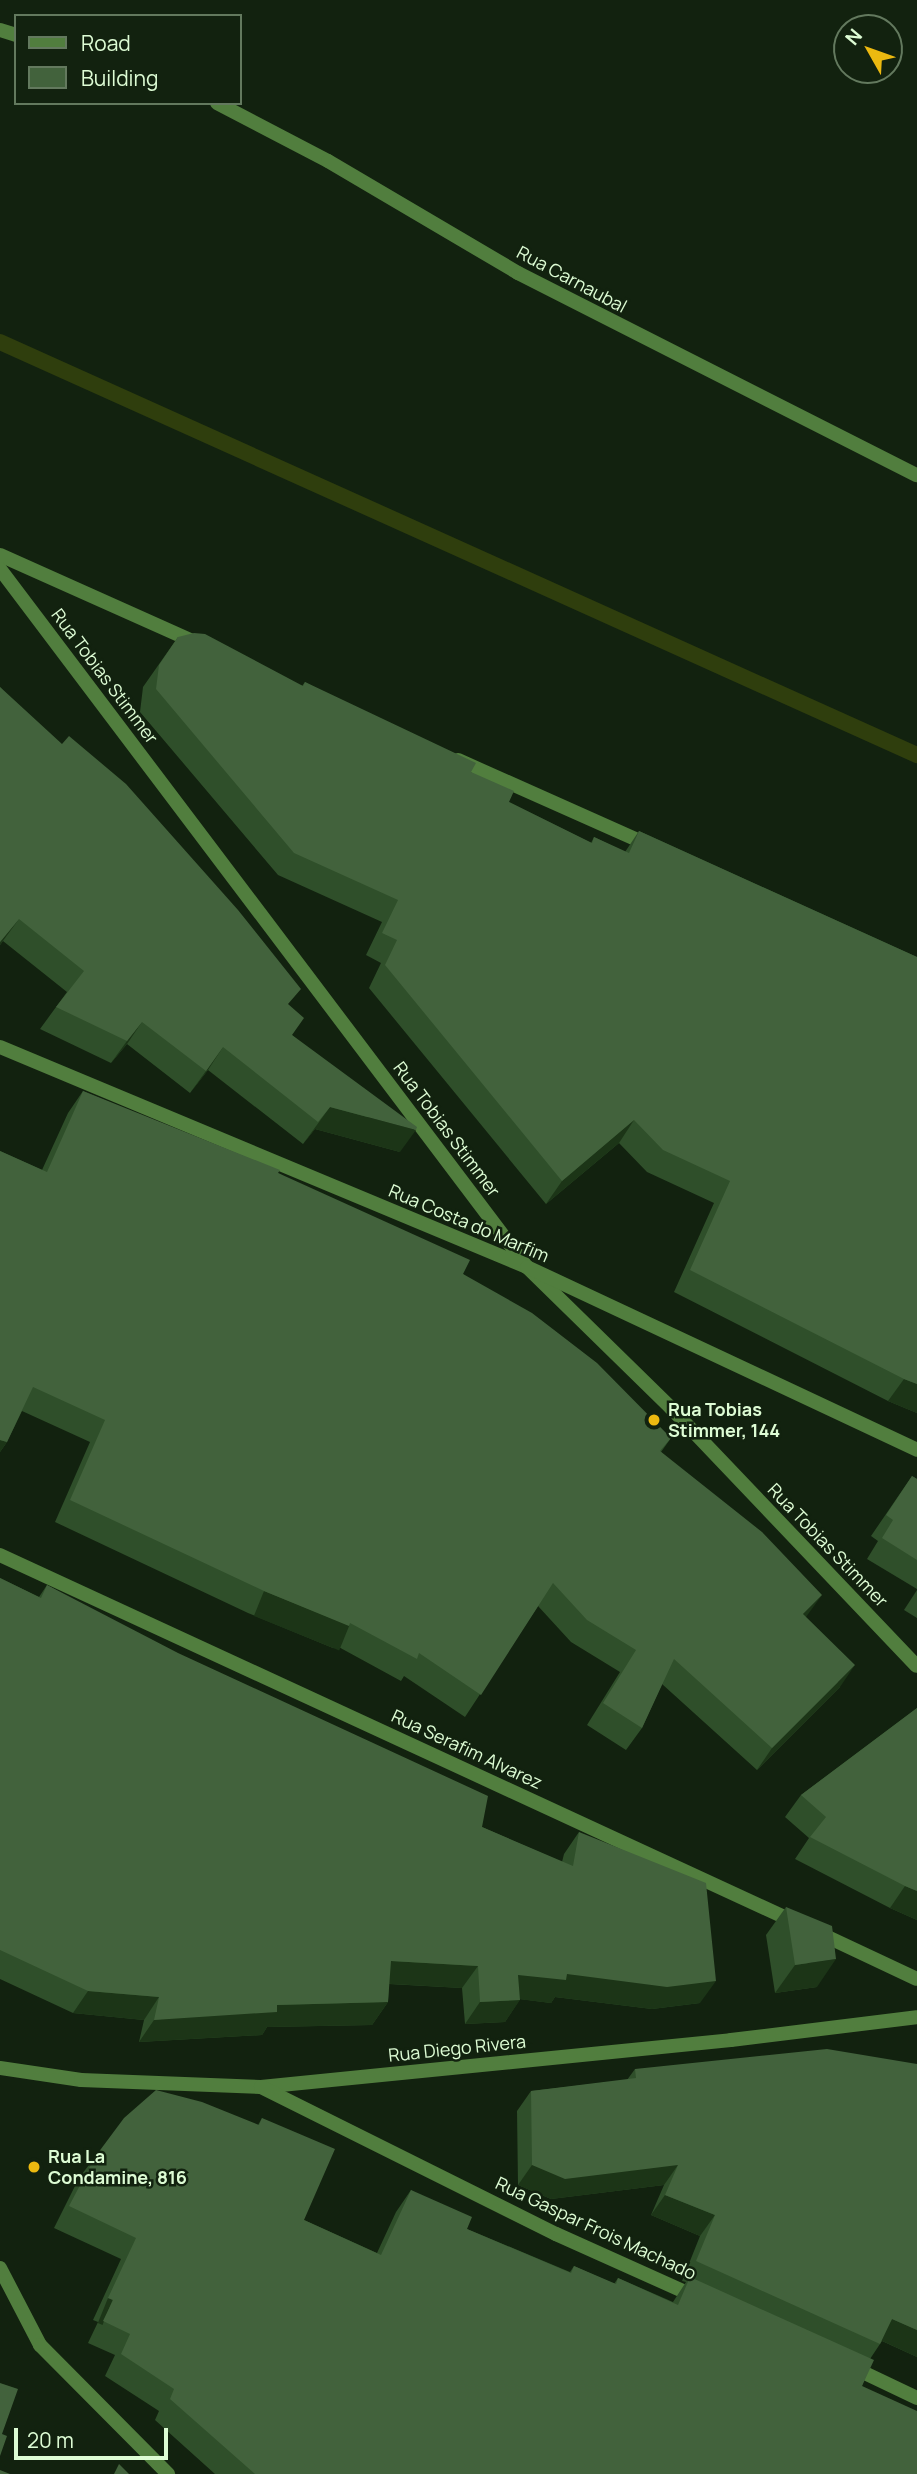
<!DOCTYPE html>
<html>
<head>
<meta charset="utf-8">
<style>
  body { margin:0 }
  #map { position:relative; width:917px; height:2474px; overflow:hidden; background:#12220f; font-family:Manrope,sans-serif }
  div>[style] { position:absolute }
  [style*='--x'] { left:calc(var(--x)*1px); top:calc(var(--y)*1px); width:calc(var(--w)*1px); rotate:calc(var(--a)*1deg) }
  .stream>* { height:16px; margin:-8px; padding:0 8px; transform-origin:8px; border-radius:8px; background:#2f3e0d }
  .minor>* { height:14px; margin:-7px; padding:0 7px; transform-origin:7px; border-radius:7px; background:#517e3e }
  .wall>* { inset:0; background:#2f4f2a }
  .shaded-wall>* { inset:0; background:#1c3517; transform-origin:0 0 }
  .building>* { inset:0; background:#42623c }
  .dots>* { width:19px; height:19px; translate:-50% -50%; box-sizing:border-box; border:4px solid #12220f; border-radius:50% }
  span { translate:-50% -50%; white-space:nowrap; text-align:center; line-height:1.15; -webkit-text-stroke:5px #12220f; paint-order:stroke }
  .street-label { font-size:18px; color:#ddfcd4 }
  .poi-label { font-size:18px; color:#ddfcd4; font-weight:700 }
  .left { translate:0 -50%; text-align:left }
  .legend { position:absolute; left:14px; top:14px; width:228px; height:91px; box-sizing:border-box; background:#12220f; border:2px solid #63795e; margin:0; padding:9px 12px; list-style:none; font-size:21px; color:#ddfcd4 }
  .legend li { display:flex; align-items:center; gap:14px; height:35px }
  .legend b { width:35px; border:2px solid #63795e }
  .north { position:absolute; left:833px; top:14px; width:70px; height:70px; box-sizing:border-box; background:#12220f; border:2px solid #63795e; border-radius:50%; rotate:310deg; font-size:19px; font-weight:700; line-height:28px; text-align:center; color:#ddfcd4 }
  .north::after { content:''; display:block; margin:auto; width:24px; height:32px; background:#ecb910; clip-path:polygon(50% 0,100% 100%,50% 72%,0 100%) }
  .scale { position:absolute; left:14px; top:2428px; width:154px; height:32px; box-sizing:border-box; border:4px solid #ddfcd4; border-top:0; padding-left:9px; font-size:21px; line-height:24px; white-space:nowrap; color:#ddfcd4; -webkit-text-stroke:5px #12220f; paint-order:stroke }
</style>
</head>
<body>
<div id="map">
  <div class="stream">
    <i style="--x:0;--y:342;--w:1006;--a:24.25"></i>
  </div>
  <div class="minor">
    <i style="--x:0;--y:30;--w:17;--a:17"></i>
    <i style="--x:217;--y:103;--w:125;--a:27.6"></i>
    <i style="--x:328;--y:161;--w:221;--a:30.5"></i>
    <i style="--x:518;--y:273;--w:447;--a:26.9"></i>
    <i style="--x:0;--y:555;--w:216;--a:24.1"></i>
    <i style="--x:0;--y:569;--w:875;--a:52.95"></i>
    <i style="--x:527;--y:1267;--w:202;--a:44.4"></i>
    <i style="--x:671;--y:1408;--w:356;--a:46.4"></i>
    <i style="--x:458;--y:760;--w:211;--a:24"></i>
    <i style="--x:0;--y:1047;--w:571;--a:22.66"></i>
    <i style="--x:527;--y:1267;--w:431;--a:25.1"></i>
    <i style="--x:0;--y:1555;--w:876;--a:24.78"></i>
    <i style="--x:817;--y:1932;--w:110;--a:25.2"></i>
    <i style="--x:0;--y:2068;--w:82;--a:8.4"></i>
    <i style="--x:81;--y:2080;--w:180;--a:2.2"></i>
    <i style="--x:261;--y:2087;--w:472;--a:-5.7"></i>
    <i style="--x:731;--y:2040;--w:187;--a:-7"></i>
    <i style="--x:261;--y:2087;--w:330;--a:26.5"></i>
    <i style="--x:556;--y:2234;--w:154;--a:24.2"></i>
    <i style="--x:0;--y:2268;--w:87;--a:62.5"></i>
    <i style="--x:40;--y:2345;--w:182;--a:45.2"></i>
    <i style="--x:852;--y:2367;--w:72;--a:25.5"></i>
  </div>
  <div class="wall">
    <i style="clip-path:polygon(178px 637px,302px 686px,305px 682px,471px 772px,509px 802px,591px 843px,594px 837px,625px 852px,639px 831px,917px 957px,917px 1413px,888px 1401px,674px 1292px,714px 1203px,647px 1172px,619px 1143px,546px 1204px,369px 988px,381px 963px,366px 955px,382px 922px,278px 875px,140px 712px,143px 687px)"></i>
    <i style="clip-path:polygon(0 687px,289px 1006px,292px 1035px,400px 1152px,315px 1129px,303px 1144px,208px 1070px,190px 1093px,127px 1044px,111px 1063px,40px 1029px,67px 992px,3px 941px,0 945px)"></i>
    <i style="clip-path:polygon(83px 1091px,278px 1173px,463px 1274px,671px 1438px,661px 1452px,806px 1618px,840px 1687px,757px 1770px,662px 1684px,642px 1728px,626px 1750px,587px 1725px,620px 1672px,571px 1642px,538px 1606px,465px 1717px,404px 1676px,401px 1681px,335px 1645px,333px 1648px,248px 1613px,55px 1522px,90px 1442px,22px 1411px,7px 1442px,0 1452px,0 1151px,42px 1170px,68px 1113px)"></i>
    <i style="clip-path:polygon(912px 1476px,917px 1479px,917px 1589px,867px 1559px,878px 1541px,871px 1536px)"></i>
    <i style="clip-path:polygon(0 1578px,39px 1597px,47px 1585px,482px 1827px,562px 1862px,564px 1854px,579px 1832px,700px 2003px,652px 2009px,555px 1997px,551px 2003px,520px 1999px,505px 2022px,465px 2024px,462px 1988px,389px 1984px,388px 2002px,372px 2025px,267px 2027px,262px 2035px,139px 2042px,144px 2020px,73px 2013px,0 1979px)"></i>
    <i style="clip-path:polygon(917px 1590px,917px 1618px,904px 1610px)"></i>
    <i style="clip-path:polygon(917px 1708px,917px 1920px,890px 1908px,795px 1859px,809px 1838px,785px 1817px,801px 1795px)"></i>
    <i style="clip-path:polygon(786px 1907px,817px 1987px,775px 1993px,766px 1935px)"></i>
    <i style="clip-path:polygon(917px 2064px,917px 2357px,882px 2341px,870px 2359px,862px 2386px,917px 2474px,215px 2474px,155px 2420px,159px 2411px,105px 2376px,115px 2355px,88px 2343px,98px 2322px,93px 2320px,121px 2259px,54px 2228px,79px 2178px,95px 2157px,258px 2125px,262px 2118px,304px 2220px,377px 2253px,396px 2212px,411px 2190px,467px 2229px,570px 2272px,574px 2266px,614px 2284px,618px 2278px,673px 2302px,686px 2282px,682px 2281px,700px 2236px,651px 2215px,664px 2185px,551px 2199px,518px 2185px,517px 2111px,531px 2091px,627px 2080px,635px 2069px)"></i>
  </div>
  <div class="shaded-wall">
    <i style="clip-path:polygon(19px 919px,0 945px,0 942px)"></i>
    <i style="clip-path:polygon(142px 1022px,127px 1044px,111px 1063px,127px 1041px)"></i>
    <i style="clip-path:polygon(223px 1047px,208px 1070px,190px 1093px,206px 1071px)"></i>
    <i style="clip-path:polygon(330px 1107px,416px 1130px,400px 1152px,315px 1129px,303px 1144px)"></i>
    <i style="clip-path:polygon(634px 1120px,619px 1143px,546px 1204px,562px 1181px)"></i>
    <i style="clip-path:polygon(904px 1379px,917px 1384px,917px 1413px,888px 1401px)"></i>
    <i style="clip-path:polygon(0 1440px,7px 1442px,0 1452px)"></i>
    <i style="left:264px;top:1591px;width:92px;height:27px;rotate:22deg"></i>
    <i style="clip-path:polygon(822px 1595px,806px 1617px,787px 1637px,803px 1614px)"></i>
    <i style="clip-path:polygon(855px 1665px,840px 1687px,757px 1770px,772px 1748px)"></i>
    <i style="clip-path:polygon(905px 1886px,917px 1891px,917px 1920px,890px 1908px)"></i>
    <i style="clip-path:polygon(836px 1959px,817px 1987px,775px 1993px,795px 1965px)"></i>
    <i style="clip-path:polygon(391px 1961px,478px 1966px,462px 1988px,375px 1983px)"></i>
    <i style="clip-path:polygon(567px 1974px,716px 1981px,700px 2003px,652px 2009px,555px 1997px,551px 2003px,502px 1997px,518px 1975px)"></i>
    <i style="clip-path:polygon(88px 1991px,159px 1997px,144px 2020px,73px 2013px)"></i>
    <i style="clip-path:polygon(520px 2000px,505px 2022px,465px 2024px,480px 2002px)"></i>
    <i style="clip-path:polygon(388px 2002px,372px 2025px,267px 2027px,262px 2035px,139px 2042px,154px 2020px,277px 2005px)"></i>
    <i style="clip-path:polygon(532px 2165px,678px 2165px,664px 2185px,551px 2199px,518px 2185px)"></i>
    <i style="clip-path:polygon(665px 2195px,715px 2215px,700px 2236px,651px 2215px)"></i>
    <i style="left:108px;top:2298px;width:5px;height:27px;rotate:22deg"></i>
    <i style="clip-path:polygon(892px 2319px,917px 2330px,917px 2357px,878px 2339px)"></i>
  </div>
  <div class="building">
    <i style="clip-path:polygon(194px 633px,205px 634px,303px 686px,305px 682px,476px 763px,471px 772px,514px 791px,509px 802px,592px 843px,594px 837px,629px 853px,639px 831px,917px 957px,917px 1384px,904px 1379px,690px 1270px,730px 1181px,663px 1150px,634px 1120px,562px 1181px,385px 965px,397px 940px,382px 933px,398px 900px,294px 853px,156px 689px,159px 665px,178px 637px)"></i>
    <i style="clip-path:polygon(0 687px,62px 744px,69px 736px,126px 784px,238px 910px,301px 989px,288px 1004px,304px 1018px,292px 1035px,417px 1127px,416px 1130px,330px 1107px,318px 1122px,223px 1047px,206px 1071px,142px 1022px,127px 1041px,56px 1007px,84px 971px,19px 919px,0 942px)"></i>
    <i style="clip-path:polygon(83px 1091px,280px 1170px,278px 1173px,470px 1260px,463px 1274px,532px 1313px,597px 1363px,671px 1438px,660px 1451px,762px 1532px,822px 1595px,803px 1614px,855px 1665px,772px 1748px,674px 1659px,642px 1728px,603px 1703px,636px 1650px,587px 1620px,553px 1583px,481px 1695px,419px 1653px,417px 1659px,350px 1623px,349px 1626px,264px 1591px,70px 1500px,105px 1420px,33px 1387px,7px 1442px,0 1440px,0 1151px,47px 1172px)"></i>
    <i style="clip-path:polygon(912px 1476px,917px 1479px,917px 1560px,882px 1538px,893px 1520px,886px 1515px)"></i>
    <i style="clip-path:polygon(0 1578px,41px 1598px,47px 1585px,178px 1653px,488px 1796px,482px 1827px,573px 1866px,579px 1832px,706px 1883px,716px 1981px,667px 1987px,567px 1974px,566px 1980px,518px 1975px,520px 2000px,480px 2002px,478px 1966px,391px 1961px,388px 2002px,277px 2005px,277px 2012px,154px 2020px,159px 1997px,88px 1991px,0 1950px)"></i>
    <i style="clip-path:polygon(917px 1708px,917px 1891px,905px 1886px,810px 1837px,826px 1817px,801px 1795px)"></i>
    <i style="clip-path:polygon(786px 1907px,832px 1926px,836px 1959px,795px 1965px)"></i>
    <i style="clip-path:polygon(827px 2049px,917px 2064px,917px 2330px,892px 2319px,880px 2344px,696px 2261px,715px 2215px,665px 2195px,678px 2165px,565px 2179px,532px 2165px,531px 2091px,636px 2078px,635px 2069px)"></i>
    <i style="clip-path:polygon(156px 2090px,202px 2102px,259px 2125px,262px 2118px,335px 2149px,304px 2220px,381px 2255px,411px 2190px,472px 2217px,467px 2229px,571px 2273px,574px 2266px,616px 2284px,618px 2278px,678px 2305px,690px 2277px,874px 2360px,862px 2386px,917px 2411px,917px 2474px,255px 2474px,170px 2399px,174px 2389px,121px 2354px,130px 2334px,103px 2321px,113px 2300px,108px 2298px,136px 2238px,69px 2206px,95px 2157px,124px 2118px)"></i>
    <i style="clip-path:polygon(0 2383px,18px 2389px,2px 2434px,7px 2436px,0 2456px)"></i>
    <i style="clip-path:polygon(119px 2464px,129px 2474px,114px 2474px)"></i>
    <i style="clip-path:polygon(0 2470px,10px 2474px,0 2474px)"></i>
  </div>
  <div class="dots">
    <i style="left:654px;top:1420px;background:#ecb910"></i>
    <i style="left:34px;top:2167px;background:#ecb910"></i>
  </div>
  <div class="street-label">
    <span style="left:572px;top:279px;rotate:28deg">Rua Carnaubal</span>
    <span style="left:105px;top:676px;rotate:53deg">Rua Tobias Stimmer</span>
    <span style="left:447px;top:1129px;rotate:53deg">Rua Tobias Stimmer</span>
    <span style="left:469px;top:1223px;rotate:23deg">Rua Costa do Marfim</span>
    <span style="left:828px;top:1545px;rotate:46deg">Rua Tobias Stimmer</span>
    <span style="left:467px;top:1749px;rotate:25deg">Rua Serafim Alvarez</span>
    <span style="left:457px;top:2048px;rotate:-6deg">Rua Diego Rivera</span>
    <span style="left:596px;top:2228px;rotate:25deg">Rua Gaspar Frois Machado</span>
  </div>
  <div class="poi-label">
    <span class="left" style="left:668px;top:1420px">Rua Tobias<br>Stimmer, 144</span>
    <span class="left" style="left:48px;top:2167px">Rua La<br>Condamine, 816</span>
  </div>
  <ul class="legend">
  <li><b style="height:9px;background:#517e3e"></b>Road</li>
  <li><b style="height:19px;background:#42623c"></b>Building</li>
  </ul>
  <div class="north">N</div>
  <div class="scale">20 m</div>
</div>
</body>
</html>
